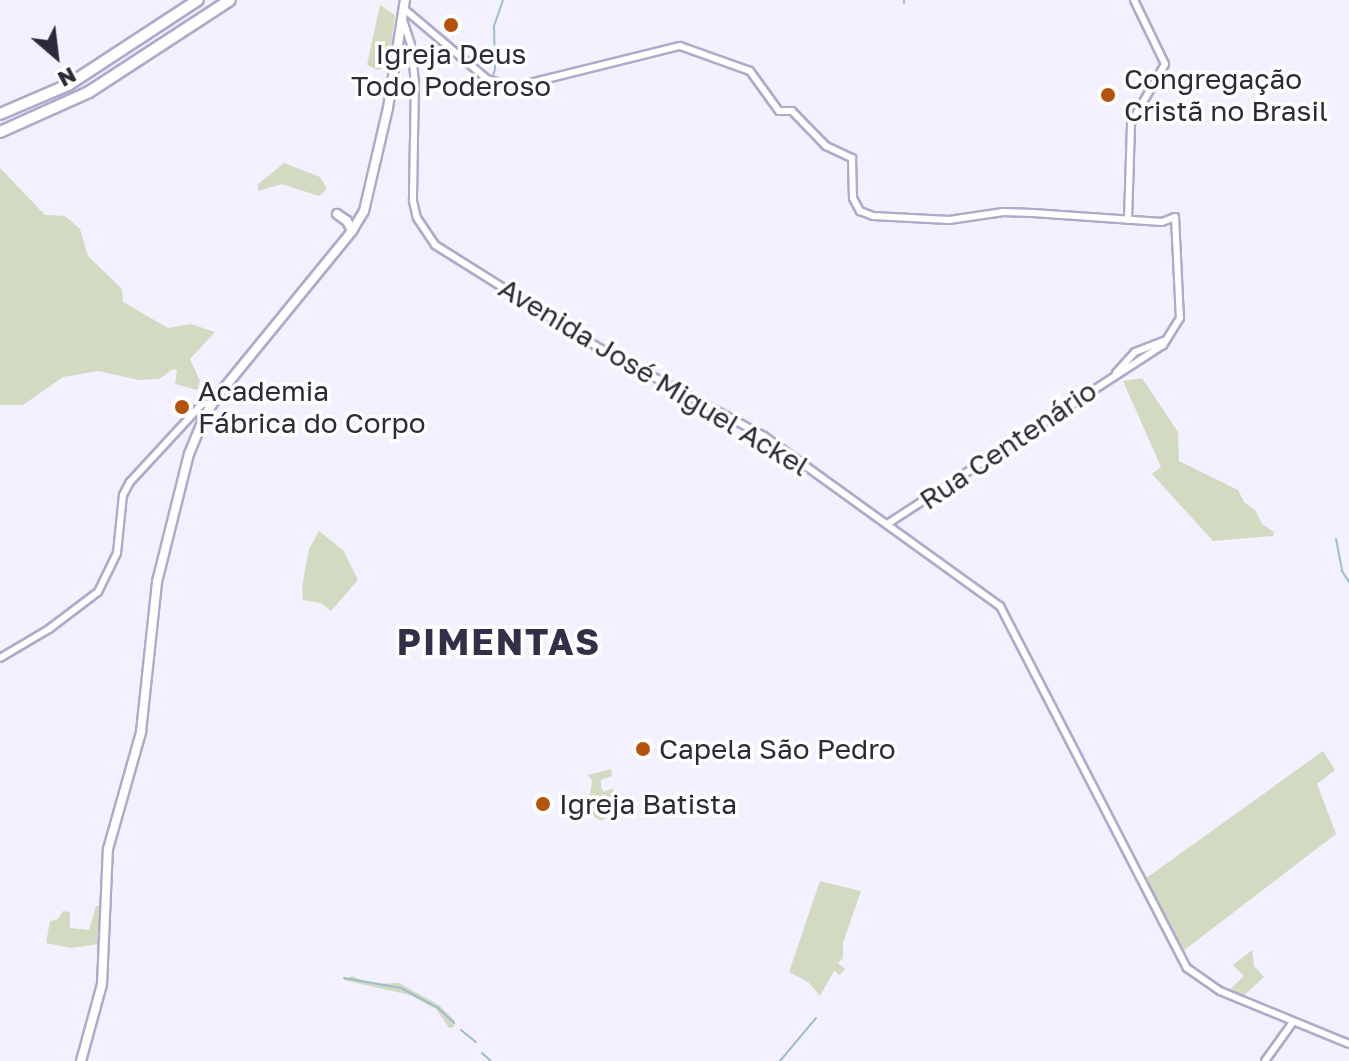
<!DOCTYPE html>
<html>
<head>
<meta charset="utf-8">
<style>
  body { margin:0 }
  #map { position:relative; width:1349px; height:1061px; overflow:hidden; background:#f3f0ff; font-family:"Golos Text",sans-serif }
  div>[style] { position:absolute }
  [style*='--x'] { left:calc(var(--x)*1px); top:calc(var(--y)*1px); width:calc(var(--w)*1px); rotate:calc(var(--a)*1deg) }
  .green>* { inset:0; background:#d2dbc1 }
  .stream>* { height:2px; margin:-1px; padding:0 1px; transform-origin:1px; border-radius:1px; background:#9ebbcf }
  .roads { filter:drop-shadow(2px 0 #afaacb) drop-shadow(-2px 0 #afaacb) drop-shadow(0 2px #afaacb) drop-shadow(0 -2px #afaacb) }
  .minor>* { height:6px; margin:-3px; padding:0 3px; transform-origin:3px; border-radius:3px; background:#fff }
  .major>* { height:8px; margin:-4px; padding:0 4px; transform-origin:4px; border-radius:4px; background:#fff }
  .highway>* { height:10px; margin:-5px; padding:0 5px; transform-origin:5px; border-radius:5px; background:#fff }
  .dots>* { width:22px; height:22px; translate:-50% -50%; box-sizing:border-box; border:4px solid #fff; border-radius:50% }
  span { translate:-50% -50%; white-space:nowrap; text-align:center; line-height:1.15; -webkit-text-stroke:7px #fff; paint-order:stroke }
  .poi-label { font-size:28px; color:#2d2a37 }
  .left { translate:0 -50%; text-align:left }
  .street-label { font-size:28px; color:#2d2a37 }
  .district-label { font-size:36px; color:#342e49; font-weight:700; letter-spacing:2px }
  .north { position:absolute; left:16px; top:16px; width:80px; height:80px; -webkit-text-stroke:6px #fff; paint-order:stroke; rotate:152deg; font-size:22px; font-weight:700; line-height:32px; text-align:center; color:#2d2a37 }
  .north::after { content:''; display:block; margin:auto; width:28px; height:36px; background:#2d2a37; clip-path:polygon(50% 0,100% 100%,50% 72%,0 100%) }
</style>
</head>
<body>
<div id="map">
  <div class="green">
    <i style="clip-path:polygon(380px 5px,395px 15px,389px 65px,378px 70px,367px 65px)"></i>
    <i style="clip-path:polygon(284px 163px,320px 177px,327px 189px,319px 196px,282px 184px,258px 191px,258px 184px)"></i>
    <i style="clip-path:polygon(0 168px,45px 215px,65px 216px,80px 229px,88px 256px,122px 289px,123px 302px,168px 328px,191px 324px,215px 332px,190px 359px,200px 381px,197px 390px,175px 384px,177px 370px,173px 369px,159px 379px,139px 380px,98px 371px,63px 377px,23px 405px,0 405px)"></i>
    <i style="clip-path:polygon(1142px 378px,1178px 432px,1179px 461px,1238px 490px,1244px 502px,1255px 510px,1262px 524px,1274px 532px,1273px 536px,1213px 541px,1152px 474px,1161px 467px,1123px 381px)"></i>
    <i style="clip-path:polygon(319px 531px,343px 550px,358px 580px,331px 611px,321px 603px,303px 600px,302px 587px,309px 549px)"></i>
    <i style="clip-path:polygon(1323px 751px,1335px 770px,1317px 784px,1336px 834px,1183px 951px,1145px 879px)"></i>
    <i style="clip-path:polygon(611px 769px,612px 776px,601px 780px,601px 788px,604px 792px,613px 788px,616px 811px,601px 821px,587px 812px,592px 781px,588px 775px)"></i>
    <i style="clip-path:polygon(820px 881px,861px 891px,843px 943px,843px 958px,838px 963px,845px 969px,840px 975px,834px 971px,820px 996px,808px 982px,789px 972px)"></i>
    <i style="clip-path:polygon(96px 906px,102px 906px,99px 944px,71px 948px,46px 943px,50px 921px,58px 919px,63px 911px,70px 912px,70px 928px,89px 930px)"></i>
    <i style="clip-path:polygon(1252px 950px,1254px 966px,1264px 977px,1244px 995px,1229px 990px,1244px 976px,1233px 965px)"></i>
    <i style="clip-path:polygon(352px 976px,371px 984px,399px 983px,439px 1005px,455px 1021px,454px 1027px,449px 1028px,436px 1009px,410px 995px,343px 980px)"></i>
  </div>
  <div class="stream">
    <i style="--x:904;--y:3;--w:3;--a:-90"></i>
    <i style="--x:489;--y:89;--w:21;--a:-73"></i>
    <i style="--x:495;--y:69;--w:43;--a:-91.3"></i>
    <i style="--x:494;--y:26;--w:28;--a:-71"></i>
    <i style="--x:1336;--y:539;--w:33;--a:79"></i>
    <i style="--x:1342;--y:571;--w:13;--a:58"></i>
    <i style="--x:344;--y:978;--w:58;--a:10"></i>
    <i style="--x:401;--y:988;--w:42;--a:28.4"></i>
    <i style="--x:438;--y:1008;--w:22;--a:43"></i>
    <i style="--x:461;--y:1030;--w:19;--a:39"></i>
    <i style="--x:482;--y:1053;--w:12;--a:42"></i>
    <i style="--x:780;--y:1061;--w:56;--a:-50.1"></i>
  </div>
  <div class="roads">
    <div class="minor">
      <i style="--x:403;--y:8;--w:110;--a:40.2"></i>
      <i style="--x:487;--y:79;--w:28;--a:17"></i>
      <i style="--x:514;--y:87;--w:171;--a:-13.9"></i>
      <i style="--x:680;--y:46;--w:74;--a:19.7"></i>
      <i style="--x:750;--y:71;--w:49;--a:54.1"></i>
      <i style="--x:779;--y:111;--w:13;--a:0"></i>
      <i style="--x:792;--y:111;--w:49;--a:45.8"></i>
      <i style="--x:826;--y:146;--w:29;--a:25"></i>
      <i style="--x:852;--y:158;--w:40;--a:88.6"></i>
      <i style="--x:853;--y:198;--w:15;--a:62"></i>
      <i style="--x:860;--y:211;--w:14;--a:21"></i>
      <i style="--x:873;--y:216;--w:76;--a:3"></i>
      <i style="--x:949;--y:220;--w:55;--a:-8.4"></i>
      <i style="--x:1003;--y:212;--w:30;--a:2"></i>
      <i style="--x:1033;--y:213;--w:129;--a:4"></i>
      <i style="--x:1162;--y:222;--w:14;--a:-21"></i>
      <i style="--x:1175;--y:217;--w:101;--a:87.2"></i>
      <i style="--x:1180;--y:318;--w:32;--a:122"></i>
      <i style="--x:1163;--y:345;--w:327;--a:147"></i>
      <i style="--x:403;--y:20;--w:26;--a:72"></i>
      <i style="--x:411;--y:45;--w:36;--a:84"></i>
      <i style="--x:415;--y:81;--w:120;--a:91"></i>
      <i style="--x:413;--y:201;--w:17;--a:77"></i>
      <i style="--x:417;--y:218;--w:32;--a:56"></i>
      <i style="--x:435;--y:245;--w:190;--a:32.1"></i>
      <i style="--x:596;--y:346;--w:191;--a:28.2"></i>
      <i style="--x:764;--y:436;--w:291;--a:35.8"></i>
      <i style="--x:1000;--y:606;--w:407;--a:62.7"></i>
      <i style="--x:1187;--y:968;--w:40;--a:34.9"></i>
      <i style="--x:1220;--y:991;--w:139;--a:22.3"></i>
      <i style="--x:1128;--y:220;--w:97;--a:-88.2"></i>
      <i style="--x:1131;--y:123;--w:68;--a:-60"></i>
      <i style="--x:1165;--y:64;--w:71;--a:-115.8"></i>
      <i style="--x:1116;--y:373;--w:28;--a:-48"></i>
      <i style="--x:1135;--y:352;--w:31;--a:-21"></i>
      <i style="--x:0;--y:658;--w:57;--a:-30.6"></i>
      <i style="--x:49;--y:629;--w:61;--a:-37.1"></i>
      <i style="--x:98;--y:592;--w:43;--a:-64"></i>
      <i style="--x:117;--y:553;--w:58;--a:-84.1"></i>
      <i style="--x:123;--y:495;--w:15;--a:-62"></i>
      <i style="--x:130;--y:482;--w:106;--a:-47.3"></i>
      <i style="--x:202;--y:404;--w:11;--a:-5"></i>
      <i style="--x:1265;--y:1061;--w:48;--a:-54.3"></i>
    </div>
    <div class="major">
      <i style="--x:337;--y:214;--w:12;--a:35"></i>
      <i style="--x:347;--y:221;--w:11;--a:63"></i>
      <i style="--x:81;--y:1061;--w:80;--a:-74.7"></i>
      <i style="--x:102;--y:984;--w:135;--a:-87.5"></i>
      <i style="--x:108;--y:849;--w:122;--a:-74.2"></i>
      <i style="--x:141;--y:732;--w:151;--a:-83.9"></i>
      <i style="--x:157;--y:582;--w:132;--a:-76"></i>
      <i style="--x:189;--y:454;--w:42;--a:-67.7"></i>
      <i style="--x:205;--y:415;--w:27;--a:-56"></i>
      <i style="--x:220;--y:393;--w:209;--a:-50.8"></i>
      <i style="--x:352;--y:231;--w:23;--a:-59"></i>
      <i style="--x:364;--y:211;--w:106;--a:-76.9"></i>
      <i style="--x:388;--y:108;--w:109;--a:-81.1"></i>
    </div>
    <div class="highway">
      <i style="--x:0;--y:114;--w:74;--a:-23.1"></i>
      <i style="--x:68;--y:85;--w:155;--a:-33.2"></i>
      <i style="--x:0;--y:132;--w:98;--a:-24.2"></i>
      <i style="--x:89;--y:92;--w:168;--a:-33.1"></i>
    </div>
  </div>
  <div class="dots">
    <i style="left:451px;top:25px;background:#b3530d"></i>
    <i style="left:1108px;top:95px;background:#b3530d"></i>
    <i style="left:182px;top:407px;background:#b3530d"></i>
    <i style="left:643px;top:749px;background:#b3530d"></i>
    <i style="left:543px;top:804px;background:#b3530d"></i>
  </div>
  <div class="poi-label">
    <span style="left:451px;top:70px">Igreja Deus<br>Todo Poderoso</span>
    <span class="left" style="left:1124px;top:95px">Congregação<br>Cristã no Brasil</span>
    <span class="left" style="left:198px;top:407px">Academia<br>Fábrica do Corpo</span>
    <span class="left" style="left:659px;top:749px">Capela São Pedro</span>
    <span class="left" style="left:559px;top:804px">Igreja Batista</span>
  </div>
  <div class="street-label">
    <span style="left:654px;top:377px;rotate:31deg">Avenida José Miguel Ackel</span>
    <span style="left:1008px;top:445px;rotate:-34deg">Rua Centenário</span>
  </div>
  <div class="district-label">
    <span style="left:499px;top:642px">PIMENTAS</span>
  </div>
  <div class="north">N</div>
</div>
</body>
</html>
